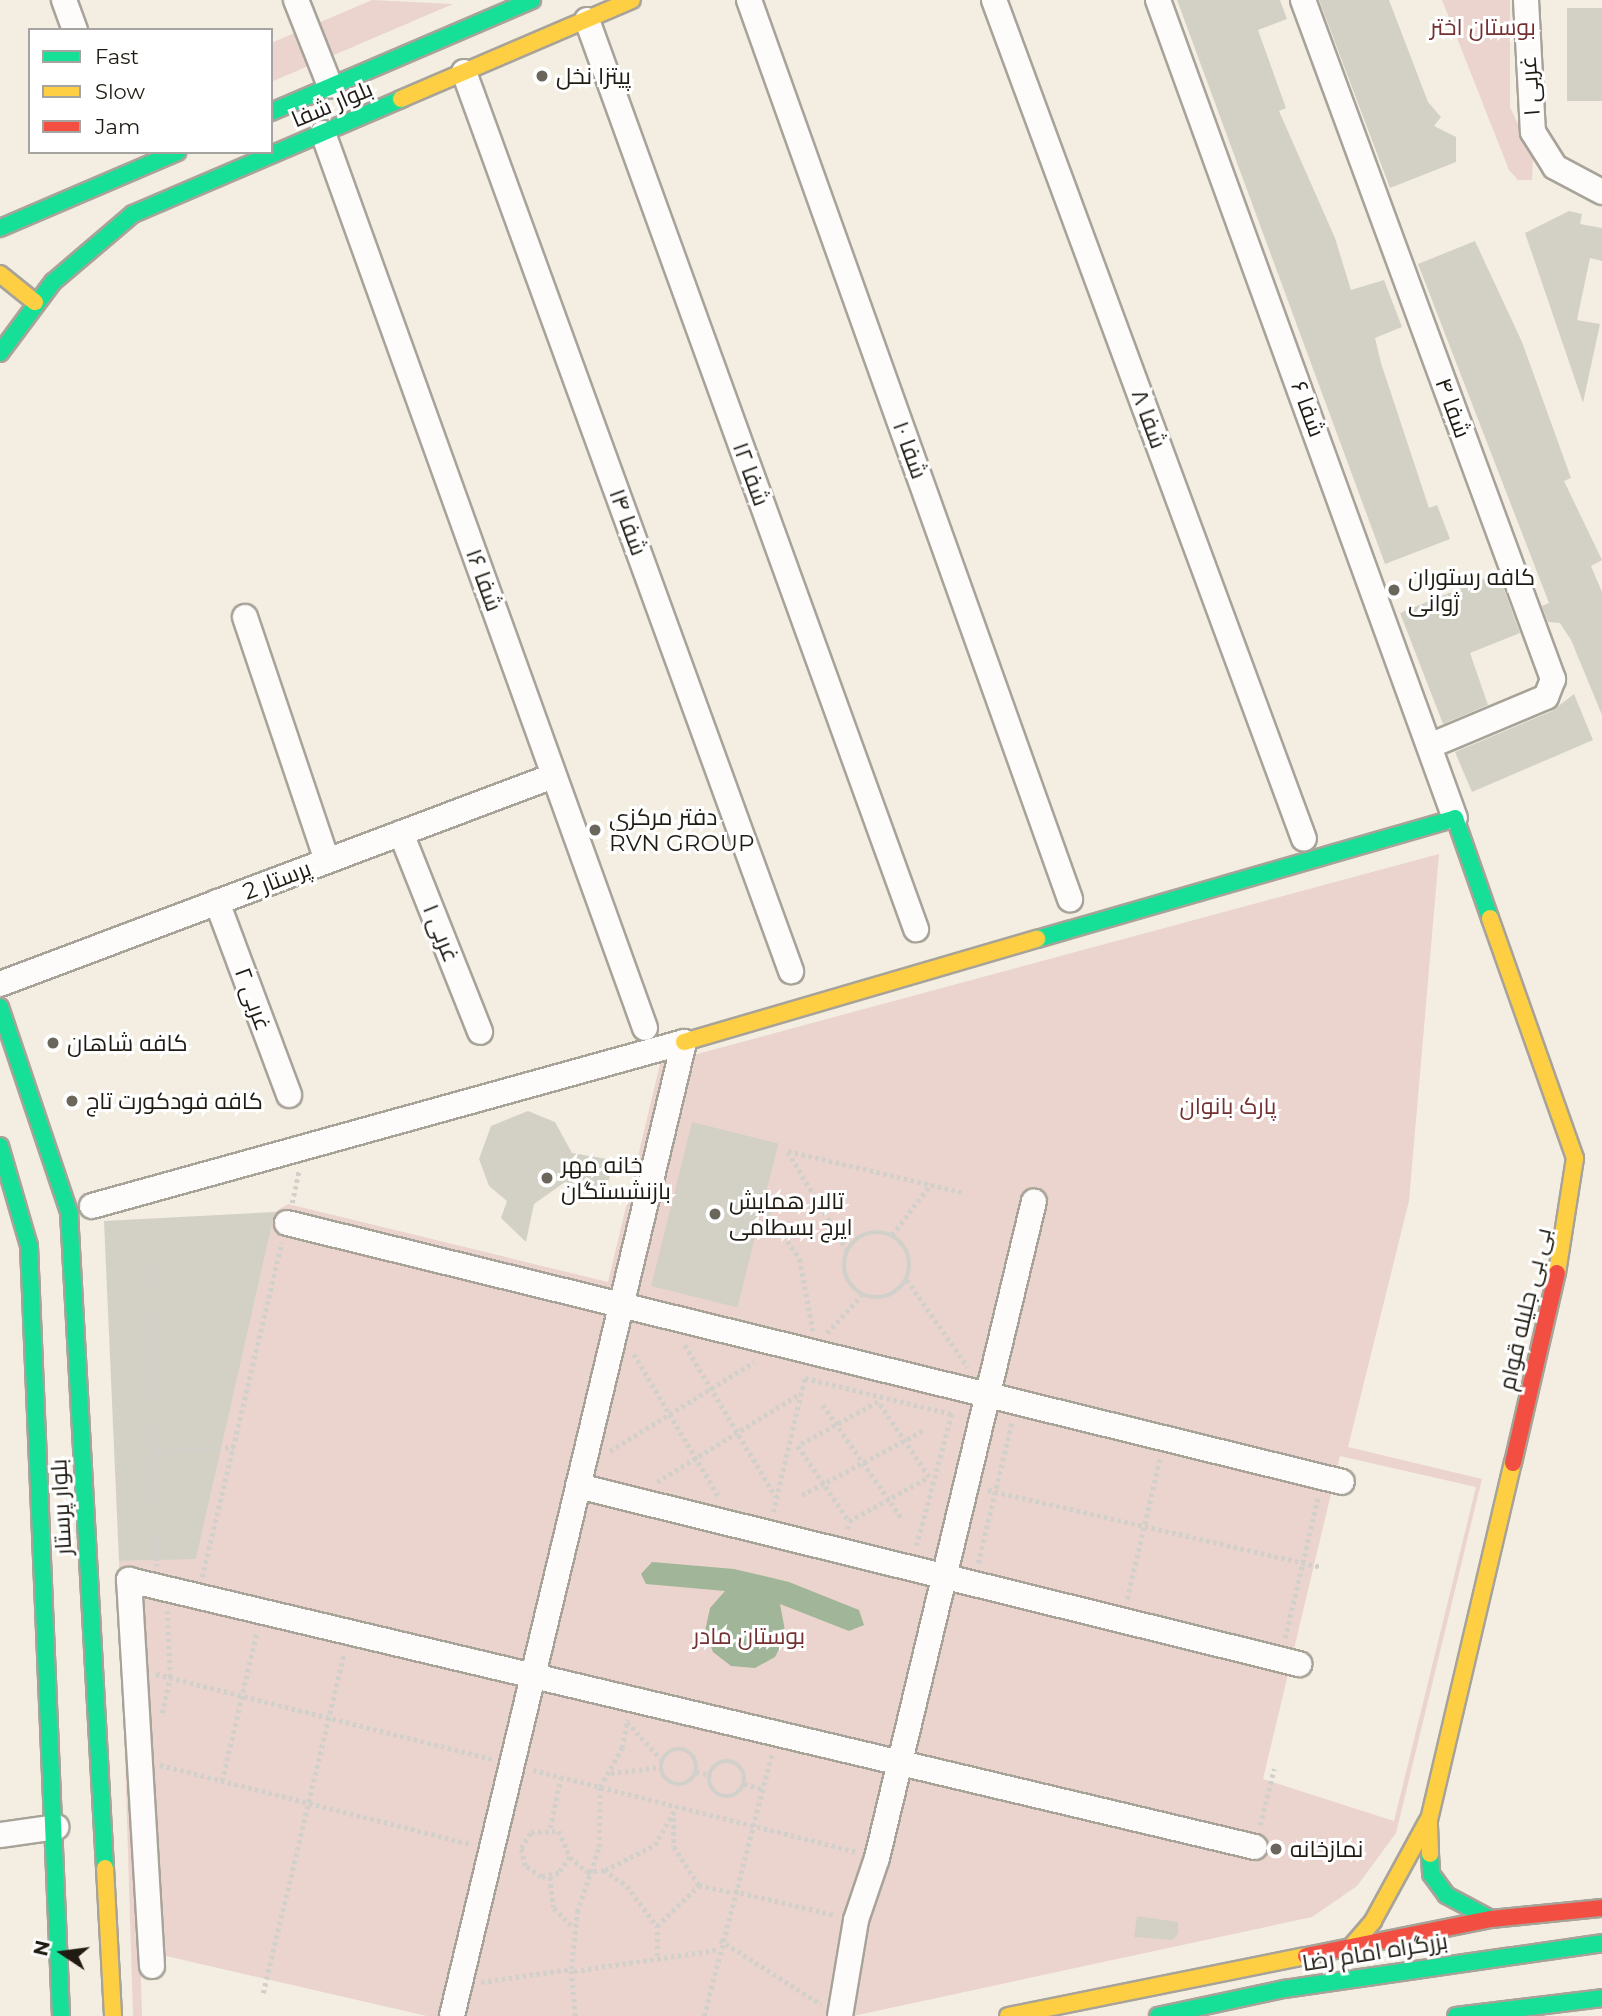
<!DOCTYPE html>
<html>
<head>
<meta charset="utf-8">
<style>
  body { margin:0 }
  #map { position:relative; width:1602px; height:2016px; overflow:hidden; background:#f4eee2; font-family:Montserrat,Cairo,sans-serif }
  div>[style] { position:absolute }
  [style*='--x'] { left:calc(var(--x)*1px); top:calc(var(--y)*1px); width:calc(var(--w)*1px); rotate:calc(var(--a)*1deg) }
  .green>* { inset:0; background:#ebd4cd }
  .water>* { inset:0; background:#a1b598 }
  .building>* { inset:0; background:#d3d1c6; transform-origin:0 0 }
  .path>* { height:4.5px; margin-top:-2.25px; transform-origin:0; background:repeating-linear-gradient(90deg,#d2d0cb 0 3.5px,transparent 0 7px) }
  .path>.ring { margin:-2.25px; padding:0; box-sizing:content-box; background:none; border:4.5px solid #d2d0cb; border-radius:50% }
  .roads { filter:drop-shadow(2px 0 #a8a399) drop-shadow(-2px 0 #a8a399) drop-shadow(0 2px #a8a399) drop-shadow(0 -2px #a8a399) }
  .street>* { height:24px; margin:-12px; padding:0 12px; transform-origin:12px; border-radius:12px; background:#fdfcfb }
  .fast>* { height:16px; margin:-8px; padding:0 8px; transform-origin:8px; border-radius:8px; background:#16e098 }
  .slow>* { height:16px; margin:-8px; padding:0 8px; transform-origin:8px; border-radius:8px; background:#ffcf43 }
  .jam>* { height:16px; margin:-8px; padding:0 8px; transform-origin:8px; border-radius:8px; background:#f24e42 }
  .dots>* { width:19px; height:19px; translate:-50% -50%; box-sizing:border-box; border:4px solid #fff; border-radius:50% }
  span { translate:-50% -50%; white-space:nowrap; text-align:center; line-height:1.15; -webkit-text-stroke:6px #fff; paint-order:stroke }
  .park-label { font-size:23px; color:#743131 }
  .poi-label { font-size:23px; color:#201c14 }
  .left { translate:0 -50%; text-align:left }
  .street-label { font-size:23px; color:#201c14 }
  .legend { position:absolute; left:28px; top:28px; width:245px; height:126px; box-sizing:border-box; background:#fff; border:2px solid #a6a4a1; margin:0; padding:9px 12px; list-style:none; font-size:21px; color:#201c14 }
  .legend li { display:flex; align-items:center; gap:14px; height:35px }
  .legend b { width:35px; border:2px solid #a6a4a1 }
  .north { position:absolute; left:28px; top:1918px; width:70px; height:70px; -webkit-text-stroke:5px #fff; paint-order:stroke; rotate:283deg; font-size:19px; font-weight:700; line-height:28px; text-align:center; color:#201c14 }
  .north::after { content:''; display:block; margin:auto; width:24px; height:32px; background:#201c14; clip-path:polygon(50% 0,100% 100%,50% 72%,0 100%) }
</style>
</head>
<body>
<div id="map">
  <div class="green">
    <i style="clip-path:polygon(372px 0,453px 4px,271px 82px,271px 43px)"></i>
    <i style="clip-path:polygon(1442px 0,1510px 0,1510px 107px,1533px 157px,1532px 180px,1518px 180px,1509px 170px)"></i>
    <i style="clip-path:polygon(evenodd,1439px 854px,1409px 1201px,1348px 1447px,1482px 1479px,1396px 1833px,1357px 1886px,1312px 1917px,853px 2016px,427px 2016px,140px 1950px,142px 2016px,133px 2016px,119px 1561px,196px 1558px,275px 1212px,288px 1204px,608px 1282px,660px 1064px,1439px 854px,1340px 1456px,1476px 1487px,1394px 1821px,1263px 1779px,1340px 1456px)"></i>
  </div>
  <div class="water">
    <i style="clip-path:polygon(652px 1562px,734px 1569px,789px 1582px,859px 1610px,864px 1625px,849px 1631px,780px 1604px,786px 1636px,775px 1657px,755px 1668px,731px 1666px,713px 1652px,705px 1631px,710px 1608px,725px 1591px,646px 1584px,641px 1574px)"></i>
  </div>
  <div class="building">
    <i style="clip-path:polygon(1177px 0,1280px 0,1287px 19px,1258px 30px,1286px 108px,1279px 111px,1335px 238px,1351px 290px,1384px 280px,1402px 327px,1375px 338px,1381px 363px,1429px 508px,1437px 505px,1450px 539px,1385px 564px)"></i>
    <i style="clip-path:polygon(1319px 0,1389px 0,1428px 102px,1441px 117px,1434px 126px,1456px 137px,1456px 162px,1390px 188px)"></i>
    <i style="left:1602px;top:8px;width:93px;height:35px;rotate:90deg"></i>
    <i style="clip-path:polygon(1569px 211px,1582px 214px,1580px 224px,1602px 228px,1602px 261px,1590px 258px,1577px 320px,1600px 324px,1583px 403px,1525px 233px)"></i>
    <i style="clip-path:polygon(1475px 241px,1522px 342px,1571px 478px,1564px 481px,1602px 560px,1591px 566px,1602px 592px,1602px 715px,1571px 640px,1560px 623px,1548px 622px,1542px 606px,1549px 603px,1418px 264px)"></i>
    <i style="clip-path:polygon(1498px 573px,1520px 633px,1470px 653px,1488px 705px,1443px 724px,1400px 613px)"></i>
    <i style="clip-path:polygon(1574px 694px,1593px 740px,1472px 792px,1455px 752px,1552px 711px)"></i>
    <i style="clip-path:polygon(528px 1111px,555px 1122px,572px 1153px,613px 1160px,607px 1190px,565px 1182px,534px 1204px,526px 1242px,501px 1218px,507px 1201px,489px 1186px,479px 1159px,491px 1126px)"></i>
    <i style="left:692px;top:1122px;width:89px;height:169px;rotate:14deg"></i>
    <i style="clip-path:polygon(275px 1212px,196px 1559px,119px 1561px,104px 1221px)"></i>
    <i style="clip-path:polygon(1137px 1916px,1178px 1922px,1178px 1934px,1172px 1940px,1134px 1937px)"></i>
  </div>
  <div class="path">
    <i style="--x:788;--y:1151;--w:179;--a:13.3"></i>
    <i style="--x:788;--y:1152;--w:114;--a:59"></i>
    <i style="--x:292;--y:1203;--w:34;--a:-78"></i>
    <i style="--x:768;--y:1212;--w:57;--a:55.8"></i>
    <i style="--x:800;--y:1259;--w:73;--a:79.8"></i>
    <i class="ring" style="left:844px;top:1232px;width:61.5px;height:61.5px"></i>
    <i style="--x:892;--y:1235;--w:64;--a:-52.6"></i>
    <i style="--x:151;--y:1263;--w:303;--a:88.9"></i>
    <i style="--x:907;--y:1280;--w:106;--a:55"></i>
    <i style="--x:827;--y:1333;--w:52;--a:-47.4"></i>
    <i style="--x:685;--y:1345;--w:177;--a:59.1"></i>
    <i style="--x:634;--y:1354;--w:166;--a:59.3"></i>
    <i style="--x:805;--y:1378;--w:151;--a:13.8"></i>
    <i style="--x:952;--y:1414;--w:136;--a:105"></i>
    <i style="--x:823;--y:1405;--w:140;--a:55.2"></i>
    <i style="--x:155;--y:1451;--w:79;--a:-2.9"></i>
    <i style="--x:610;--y:1451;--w:169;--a:-31.7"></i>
    <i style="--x:657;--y:1482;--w:169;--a:-31.7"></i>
    <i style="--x:988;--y:1490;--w:343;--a:13"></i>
    <i style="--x:802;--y:1495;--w:138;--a:-28"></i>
    <i style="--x:773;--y:1512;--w:139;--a:-76.7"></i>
    <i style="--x:847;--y:1529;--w:8;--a:-76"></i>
    <i style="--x:849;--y:1521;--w:91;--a:-28.8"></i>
    <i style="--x:929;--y:1477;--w:91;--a:-124.2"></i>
    <i style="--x:878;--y:1402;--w:91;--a:151.2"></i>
    <i style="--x:798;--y:1446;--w:91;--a:55.8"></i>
    <i style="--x:978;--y:1563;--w:146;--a:-76.5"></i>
    <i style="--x:202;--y:1577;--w:344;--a:-76.6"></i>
    <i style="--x:1127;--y:1599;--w:145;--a:-76.8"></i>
    <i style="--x:1285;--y:1638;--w:145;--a:-76.8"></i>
    <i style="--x:156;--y:1674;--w:346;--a:14.2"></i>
    <i style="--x:162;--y:1713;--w:37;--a:-77"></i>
    <i style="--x:170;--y:1677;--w:66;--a:-92.6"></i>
    <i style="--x:627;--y:1722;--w:52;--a:47.4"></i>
    <i class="ring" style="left:661px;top:1749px;width:31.5px;height:31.5px"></i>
    <i class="ring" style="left:709px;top:1761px;width:31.5px;height:31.5px"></i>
    <i style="--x:160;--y:1765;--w:321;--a:14.3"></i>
    <i style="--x:533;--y:1770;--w:334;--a:14.2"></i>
    <i style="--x:696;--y:1772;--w:13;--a:13"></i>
    <i style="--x:611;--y:1773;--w:50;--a:-6.8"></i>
    <i style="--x:222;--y:1781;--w:154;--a:-76.9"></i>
    <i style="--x:744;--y:1784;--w:20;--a:15"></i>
    <i style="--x:674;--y:1818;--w:29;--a:90"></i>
    <i style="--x:674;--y:1847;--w:45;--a:56.7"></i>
    <i style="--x:699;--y:1885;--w:35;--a:13"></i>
    <i style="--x:1260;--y:1825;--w:58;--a:-76"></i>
    <i style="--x:550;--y:1828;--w:52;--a:-77.8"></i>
    <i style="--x:570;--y:1857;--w:19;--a:125"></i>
    <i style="--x:559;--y:1873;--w:18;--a:167"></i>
    <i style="--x:541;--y:1877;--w:19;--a:-145"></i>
    <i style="--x:525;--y:1866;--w:18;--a:-103"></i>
    <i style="--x:521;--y:1848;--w:19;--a:-58"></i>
    <i style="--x:531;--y:1832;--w:28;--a:-2"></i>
    <i style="--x:559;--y:1831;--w:28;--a:67"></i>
    <i style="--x:570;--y:1857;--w:23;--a:41"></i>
    <i style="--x:587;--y:1872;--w:17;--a:-7"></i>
    <i style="--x:604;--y:1870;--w:28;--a:35"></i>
    <i style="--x:627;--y:1886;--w:50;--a:53.1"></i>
    <i style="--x:605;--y:1870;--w:56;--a:-26.6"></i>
    <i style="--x:655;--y:1845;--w:45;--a:-60.6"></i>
    <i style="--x:550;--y:1877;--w:31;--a:83"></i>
    <i style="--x:554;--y:1908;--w:27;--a:45"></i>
    <i style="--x:734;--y:1891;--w:104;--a:13.4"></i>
    <i style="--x:720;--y:1940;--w:120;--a:32.4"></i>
    <i style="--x:657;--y:1956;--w:30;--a:-90"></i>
    <i style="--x:657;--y:1926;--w:59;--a:-44.3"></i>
    <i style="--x:574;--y:1971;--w:144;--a:-8.4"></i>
    <i style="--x:481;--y:1982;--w:91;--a:-8.2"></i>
    <i style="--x:263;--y:1993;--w:349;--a:-76.6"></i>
    <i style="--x:575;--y:2016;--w:47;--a:-94.9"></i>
    <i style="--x:571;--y:1969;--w:57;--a:-84"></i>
    <i style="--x:577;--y:1912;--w:69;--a:-71.3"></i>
    <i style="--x:599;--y:1847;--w:60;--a:-89"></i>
    <i style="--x:600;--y:1787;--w:45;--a:-60.6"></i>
    <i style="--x:622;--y:1748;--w:29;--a:-80"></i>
    <i style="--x:704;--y:2016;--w:272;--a:-75.5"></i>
  </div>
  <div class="roads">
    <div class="street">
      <i style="--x:64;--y:0;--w:32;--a:70"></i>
      <i style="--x:296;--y:0;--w:92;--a:68.4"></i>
      <i style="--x:749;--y:0;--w:955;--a:70.35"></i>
      <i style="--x:994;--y:0;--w:894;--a:69.72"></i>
      <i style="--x:1158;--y:0;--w:870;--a:70.05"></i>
      <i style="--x:1303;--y:0;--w:724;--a:69.79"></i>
      <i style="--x:1553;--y:679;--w:19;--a:111"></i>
      <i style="--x:1546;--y:697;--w:124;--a:157.2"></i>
      <i style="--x:1526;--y:0;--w:132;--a:87"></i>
      <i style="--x:1533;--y:132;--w:41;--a:57.8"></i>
      <i style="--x:1555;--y:167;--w:53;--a:28"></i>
      <i style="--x:587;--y:20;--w:967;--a:70.1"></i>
      <i style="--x:464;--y:72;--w:957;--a:70.01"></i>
      <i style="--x:323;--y:133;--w:951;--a:70.21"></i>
      <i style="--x:245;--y:617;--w:257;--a:71.4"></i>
      <i style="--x:401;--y:833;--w:214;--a:68.3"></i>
      <i style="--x:217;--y:902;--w:206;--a:69.5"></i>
      <i style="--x:0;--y:984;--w:591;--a:-20.61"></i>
      <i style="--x:92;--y:1206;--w:614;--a:-15.48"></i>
      <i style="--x:684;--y:1042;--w:1001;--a:103.4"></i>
      <i style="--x:287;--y:1223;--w:1086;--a:13.79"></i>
      <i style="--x:578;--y:1486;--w:743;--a:13.87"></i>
      <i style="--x:0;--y:1835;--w:57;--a:-8.1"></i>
      <i style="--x:152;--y:1966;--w:387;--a:-93.4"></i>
      <i style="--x:129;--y:1580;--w:1157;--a:13.34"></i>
      <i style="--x:840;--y:2016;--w:97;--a:-80.5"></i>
      <i style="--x:856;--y:1920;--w:65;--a:-71.3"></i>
      <i style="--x:877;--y:1858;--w:675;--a:-76.56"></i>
    </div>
    <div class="fast">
      <i style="--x:271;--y:112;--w:284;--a:-23.2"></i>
      <i style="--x:0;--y:228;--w:193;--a:-23.2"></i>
      <i style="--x:0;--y:353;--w:89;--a:-53.3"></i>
      <i style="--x:53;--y:282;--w:105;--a:-40.4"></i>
      <i style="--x:133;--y:214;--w:292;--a:-23.2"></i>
      <i style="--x:1037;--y:939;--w:435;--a:-16.1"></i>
      <i style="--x:1455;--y:818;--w:106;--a:70.7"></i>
      <i style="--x:0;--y:1007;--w:216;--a:71.4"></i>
      <i style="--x:69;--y:1212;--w:657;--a:86.86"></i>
      <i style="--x:0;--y:1146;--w:104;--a:73.8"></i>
      <i style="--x:29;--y:1246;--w:771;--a:87.62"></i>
      <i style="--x:1430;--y:1854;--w:20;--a:87"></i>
      <i style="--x:1431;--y:1874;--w:26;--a:54"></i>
      <i style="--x:1446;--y:1895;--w:51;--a:28.1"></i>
      <i style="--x:1158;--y:2016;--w:129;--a:-12.1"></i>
      <i style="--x:1284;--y:1989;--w:321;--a:-8.2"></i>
      <i style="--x:1456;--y:2016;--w:147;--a:-7"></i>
    </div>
    <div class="slow">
      <i style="--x:401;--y:99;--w:251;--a:-23.2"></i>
      <i style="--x:0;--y:274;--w:45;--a:38.7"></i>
      <i style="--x:1490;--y:918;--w:255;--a:70.5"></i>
      <i style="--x:1575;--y:1158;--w:116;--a:98.9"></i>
      <i style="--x:684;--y:1042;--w:368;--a:-16.3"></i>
      <i style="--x:1430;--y:1854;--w:34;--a:-92"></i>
      <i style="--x:1429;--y:1820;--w:367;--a:-76.8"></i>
      <i style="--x:105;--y:1868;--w:148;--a:86.9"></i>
      <i style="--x:1349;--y:1949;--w:37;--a:-49"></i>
      <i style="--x:1373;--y:1921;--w:113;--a:-61.4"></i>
      <i style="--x:1008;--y:2016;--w:304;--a:-11.4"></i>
    </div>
    <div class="jam">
      <i style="--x:1513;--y:1463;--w:195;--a:-77"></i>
      <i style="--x:1306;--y:1956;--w:189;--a:-11.3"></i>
      <i style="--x:1491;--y:1919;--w:112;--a:-5.7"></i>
    </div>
  </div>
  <div class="dots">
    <i style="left:542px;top:76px;background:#6a665c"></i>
    <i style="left:1394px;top:590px;background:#6a665c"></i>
    <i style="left:595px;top:830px;background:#6a665c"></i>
    <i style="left:53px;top:1043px;background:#6a665c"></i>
    <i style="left:72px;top:1101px;background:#6a665c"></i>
    <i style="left:547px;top:1178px;background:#6a665c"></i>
    <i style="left:715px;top:1214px;background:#6a665c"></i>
    <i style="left:1276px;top:1849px;background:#6a665c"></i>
  </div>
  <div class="park-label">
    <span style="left:1483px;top:27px">بوستان اختر</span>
    <span style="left:1228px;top:1106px">پارک بانوان</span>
    <span style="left:749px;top:1636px">بوستان مادر</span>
  </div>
  <div class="poi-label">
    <span class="left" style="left:556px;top:76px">پیتزا نخل</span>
    <span class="left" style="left:1408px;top:590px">کافه رستوران<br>ژوانی</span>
    <span class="left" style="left:609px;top:830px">دفتر مرکزی<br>RVN GROUP</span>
    <span class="left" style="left:67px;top:1043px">کافه شاهان</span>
    <span class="left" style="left:86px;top:1101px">کافه فودکورت تاج</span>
    <span class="left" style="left:561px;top:1178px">خانه مهر<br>بازنشستگان</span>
    <span class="left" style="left:729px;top:1214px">تالار همایش<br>ایرج بسطامی</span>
    <span class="left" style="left:1290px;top:1849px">نمازخانه</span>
  </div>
  <div class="street-label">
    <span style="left:1530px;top:86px;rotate:-94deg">غربی ۱</span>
    <span style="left:332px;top:104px;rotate:-23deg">بلوار شفا</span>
    <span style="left:1453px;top:408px;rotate:70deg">شفا ۴</span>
    <span style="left:1308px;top:409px;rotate:70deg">شفا ۶</span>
    <span style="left:1149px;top:419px;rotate:70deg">شفا ۸</span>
    <span style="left:910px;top:450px;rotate:70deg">شفا ۱۰</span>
    <span style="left:751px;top:474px;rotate:70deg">شفا ۱۲</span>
    <span style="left:628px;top:522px;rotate:70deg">شفا ۱۴</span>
    <span style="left:484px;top:580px;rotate:70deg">شفا ۱۶</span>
    <span style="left:277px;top:880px;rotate:-21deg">پرستار 2</span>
    <span style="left:441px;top:933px;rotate:68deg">۱ غربی</span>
    <span style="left:253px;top:999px;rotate:70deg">۲ غربی</span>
    <span style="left:1525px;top:1309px;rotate:-77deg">بی بی جلیله قوام</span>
    <span style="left:61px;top:1507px;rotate:-93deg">بلوار پرستار</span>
    <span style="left:1375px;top:1952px;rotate:-9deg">بزرگراه امام رضا</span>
  </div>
  <ul class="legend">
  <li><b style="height:9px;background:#16e098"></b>Fast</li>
  <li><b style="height:9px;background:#ffcf43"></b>Slow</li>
  <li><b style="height:9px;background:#f24e42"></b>Jam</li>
  </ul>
  <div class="north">N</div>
</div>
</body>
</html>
